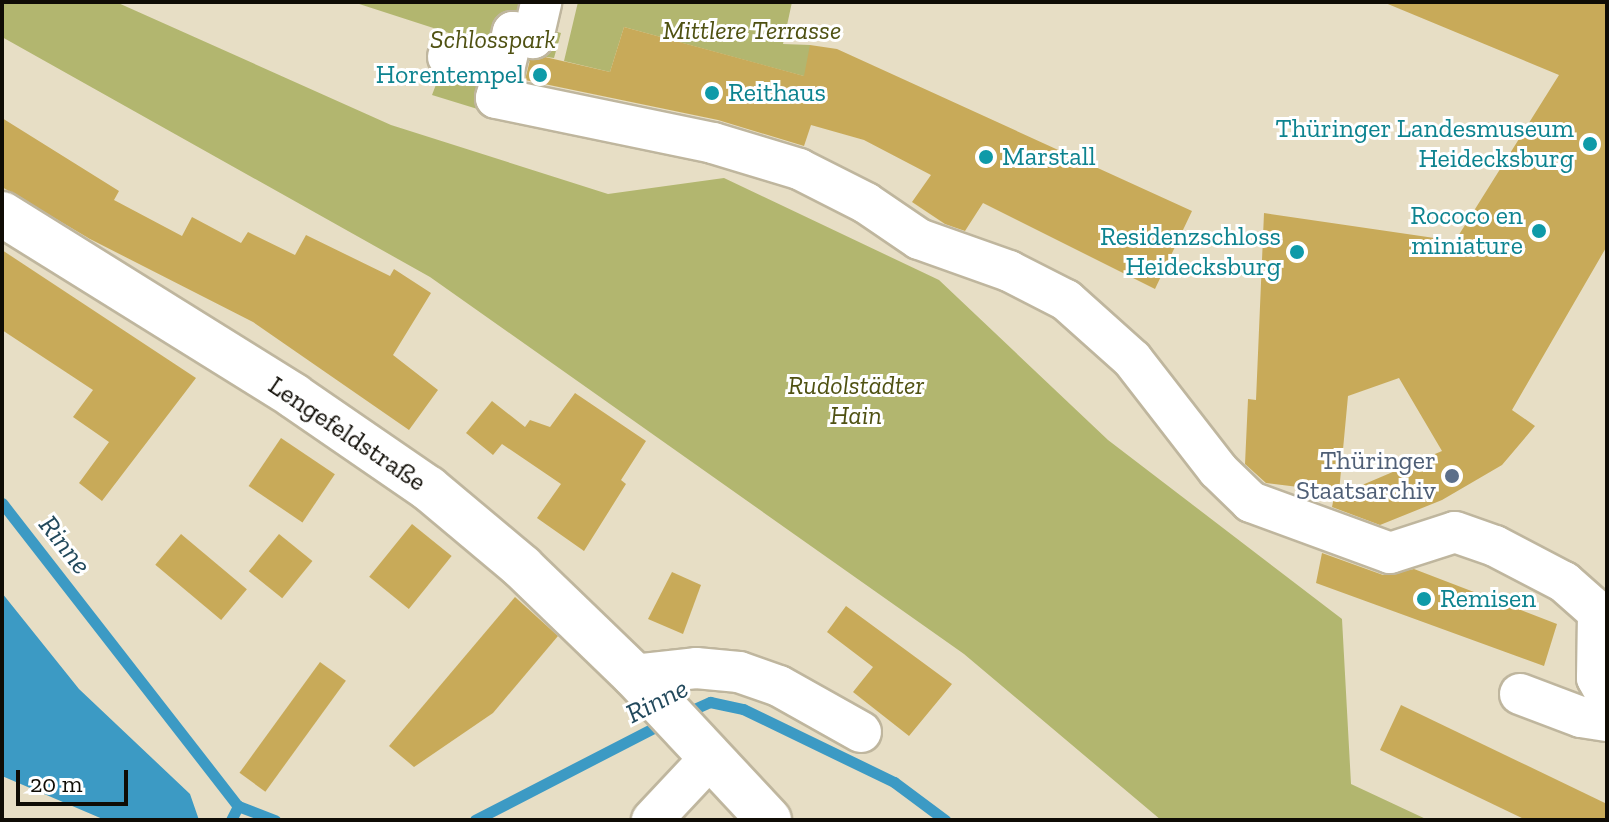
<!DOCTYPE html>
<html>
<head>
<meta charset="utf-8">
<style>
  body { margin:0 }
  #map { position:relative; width:1609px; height:822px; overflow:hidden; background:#e7dec5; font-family:"Zilla Slab",serif }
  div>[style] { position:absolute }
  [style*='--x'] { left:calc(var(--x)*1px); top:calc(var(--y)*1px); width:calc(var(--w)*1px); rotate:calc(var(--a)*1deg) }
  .green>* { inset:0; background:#b2b66f }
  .water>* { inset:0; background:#3c9ac4 }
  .stream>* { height:11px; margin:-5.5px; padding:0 5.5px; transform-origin:5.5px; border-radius:5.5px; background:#3c9ac4 }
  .building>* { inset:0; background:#c8aa59; transform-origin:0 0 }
  .roads { filter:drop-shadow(2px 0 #bfb69e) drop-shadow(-2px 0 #bfb69e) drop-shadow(0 2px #bfb69e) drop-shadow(0 -2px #bfb69e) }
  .minor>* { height:40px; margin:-20px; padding:0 20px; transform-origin:20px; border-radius:20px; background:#fff }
  .major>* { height:44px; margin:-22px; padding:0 22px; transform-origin:22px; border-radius:22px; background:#fff }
  .dots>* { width:22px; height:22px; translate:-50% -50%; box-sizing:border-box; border:4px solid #fff; border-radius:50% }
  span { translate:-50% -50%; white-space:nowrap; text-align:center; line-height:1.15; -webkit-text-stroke:6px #fff; paint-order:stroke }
  .park-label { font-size:26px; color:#4f5112; font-style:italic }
  .culture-label { font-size:26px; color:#0d838f }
  .right { translate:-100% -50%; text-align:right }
  .left { translate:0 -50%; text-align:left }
  .street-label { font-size:26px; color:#0f0c05 }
  .service-label { font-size:26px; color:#4e5e75 }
  .water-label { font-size:28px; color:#22495c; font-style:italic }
  .frame { position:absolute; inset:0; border:4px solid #0f0c05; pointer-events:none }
  .scale { position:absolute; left:16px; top:770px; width:112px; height:36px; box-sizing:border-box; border:4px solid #0f0c05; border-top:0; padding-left:10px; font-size:24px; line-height:28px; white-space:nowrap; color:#0f0c05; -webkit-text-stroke:6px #fff; paint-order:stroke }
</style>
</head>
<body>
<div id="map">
  <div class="green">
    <i style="clip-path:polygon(2px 2px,116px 2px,391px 125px,608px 194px,724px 178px,939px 280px,1108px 440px,1342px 619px,1351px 784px,1428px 820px,1161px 820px,964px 654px,430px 277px,2px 37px)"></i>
    <i style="clip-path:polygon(353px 2px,552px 2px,546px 29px,561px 33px,554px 58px,534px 55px,521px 73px,526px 89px,555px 114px,549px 131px,432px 95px,455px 35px)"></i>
    <i style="clip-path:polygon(578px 2px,792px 2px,783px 44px,810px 45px,811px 78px,624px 27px,610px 72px,564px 61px)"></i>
  </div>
  <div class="water">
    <i style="clip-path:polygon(2px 593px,79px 689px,190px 794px,199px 820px,105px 820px,2px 776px)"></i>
  </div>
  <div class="stream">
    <i style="--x:2;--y:503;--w:384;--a:52.1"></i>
    <i style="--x:238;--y:806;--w:40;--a:21"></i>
    <i style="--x:683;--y:714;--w:30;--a:-24"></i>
    <i style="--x:710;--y:702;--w:34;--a:12"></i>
    <i style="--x:743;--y:709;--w:168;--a:25.8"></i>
    <i style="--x:894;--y:782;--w:64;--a:36.7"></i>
    <i style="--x:231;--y:820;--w:16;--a:-63"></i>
    <i style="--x:475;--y:820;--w:212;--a:-27.3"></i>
  </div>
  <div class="building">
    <i style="clip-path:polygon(1383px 2px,1607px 2px,1607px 246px,1512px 410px,1535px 426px,1502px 465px,1442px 500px,1380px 525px,1332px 507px,1334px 497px,1442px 451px,1399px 378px,1348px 396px,1339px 492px,1266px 483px,1245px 464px,1248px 399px,1256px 400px,1264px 213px,1455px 241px,1559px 75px)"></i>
    <i style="clip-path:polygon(624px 27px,804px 76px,810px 45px,837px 49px,1192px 211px,1155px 289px,983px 203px,965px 231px,945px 224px,912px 202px,931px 175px,864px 140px,811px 125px,804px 146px,718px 120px,525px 80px,530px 60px,545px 57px,610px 72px)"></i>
    <i style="clip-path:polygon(2px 118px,119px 191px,114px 200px,182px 236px,192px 217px,241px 243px,248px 232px,295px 255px,306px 235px,390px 276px,394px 269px,431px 293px,393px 355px,438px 390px,409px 430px,253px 322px,90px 239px,2px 187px)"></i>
    <i style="clip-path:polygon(2px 250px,196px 378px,102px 501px,79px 483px,109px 442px,73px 417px,93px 390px,2px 330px)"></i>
    <i style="clip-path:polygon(575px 393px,646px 441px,621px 480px,626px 484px,584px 551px,537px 518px,561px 484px,502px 444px,493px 455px,466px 433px,492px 401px,525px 427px,530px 420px,550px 427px)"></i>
    <i style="left:281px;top:438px;width:65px;height:58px;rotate:34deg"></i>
    <i style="left:412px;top:524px;width:51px;height:68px;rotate:39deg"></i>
    <i style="left:181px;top:534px;width:86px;height:40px;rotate:40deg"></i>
    <i style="left:279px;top:534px;width:43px;height:48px;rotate:39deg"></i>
    <i style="clip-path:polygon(1322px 553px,1383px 575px,1414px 569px,1557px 624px,1544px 666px,1316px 583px)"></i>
    <i style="clip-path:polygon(672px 572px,701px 585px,683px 634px,648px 619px)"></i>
    <i style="clip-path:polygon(515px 597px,558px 636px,493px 713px,414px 767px,389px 746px)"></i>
    <i style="clip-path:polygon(846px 606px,952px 684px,909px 736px,853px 692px,873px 667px,827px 632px)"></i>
    <i style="left:320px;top:662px;width:32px;height:137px;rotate:36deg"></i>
    <i style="clip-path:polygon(1401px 705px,1607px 804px,1607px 820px,1526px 820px,1380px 750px)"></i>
  </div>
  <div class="roads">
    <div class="minor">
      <i style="--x:448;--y:57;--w:57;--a:13.1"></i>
      <i style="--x:504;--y:70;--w:29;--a:106"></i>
      <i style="--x:496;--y:98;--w:222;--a:11.7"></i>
      <i style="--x:713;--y:143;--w:90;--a:16.8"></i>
      <i style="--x:799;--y:169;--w:75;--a:26.9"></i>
      <i style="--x:866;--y:203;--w:64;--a:34.2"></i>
      <i style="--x:919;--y:239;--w:96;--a:19.6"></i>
      <i style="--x:1009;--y:271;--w:64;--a:27"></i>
      <i style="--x:1066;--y:300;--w:89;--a:41.8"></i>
      <i style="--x:1132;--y:359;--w:140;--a:52.2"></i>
      <i style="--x:1218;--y:470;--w:46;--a:44.1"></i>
      <i style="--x:1251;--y:502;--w:148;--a:20.1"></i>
      <i style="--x:1390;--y:553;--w:68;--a:-17.9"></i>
      <i style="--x:1455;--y:532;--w:42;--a:19.3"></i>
      <i style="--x:1495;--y:546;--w:78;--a:27.6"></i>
      <i style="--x:1564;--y:582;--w:57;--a:41.5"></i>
      <i style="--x:504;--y:70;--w:39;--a:-77"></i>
      <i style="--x:513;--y:32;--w:21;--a:17"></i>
      <i style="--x:533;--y:38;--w:37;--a:-77"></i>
      <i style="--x:1598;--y:614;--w:64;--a:90.9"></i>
      <i style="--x:1597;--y:678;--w:21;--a:61"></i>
      <i style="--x:634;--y:675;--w:62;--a:-6.4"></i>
      <i style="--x:696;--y:668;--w:43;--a:5.3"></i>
      <i style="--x:739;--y:672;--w:42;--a:19.3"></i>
      <i style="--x:779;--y:686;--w:94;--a:29.3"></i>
      <i style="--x:1520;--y:694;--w:65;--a:20.7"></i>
      <i style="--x:1581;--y:717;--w:26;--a:9"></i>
      <i style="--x:652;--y:820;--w:83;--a:-46.9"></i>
    </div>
    <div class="major">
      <i style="--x:2;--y:214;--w:344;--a:31.9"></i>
      <i style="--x:294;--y:396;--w:163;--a:34.5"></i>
      <i style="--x:428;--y:488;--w:123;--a:40"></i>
      <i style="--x:522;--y:567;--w:156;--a:44"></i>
      <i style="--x:634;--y:675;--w:198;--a:47"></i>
    </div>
  </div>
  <div class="dots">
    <i style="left:540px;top:75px;background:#0f9aa8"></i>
    <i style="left:712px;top:93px;background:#0f9aa8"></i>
    <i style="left:1590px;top:144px;background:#0f9aa8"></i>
    <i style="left:986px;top:157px;background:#0f9aa8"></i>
    <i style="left:1539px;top:231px;background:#0f9aa8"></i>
    <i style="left:1297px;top:252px;background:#0f9aa8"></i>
    <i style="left:1452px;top:476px;background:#5c6f8a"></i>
    <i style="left:1424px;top:599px;background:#0f9aa8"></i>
  </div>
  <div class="park-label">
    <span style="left:752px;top:31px">Mittlere Terrasse</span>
    <span style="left:493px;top:40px">Schlosspark</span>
    <span style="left:856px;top:401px">Rudolstädter<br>Hain</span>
  </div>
  <div class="culture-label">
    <span class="right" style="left:524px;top:75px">Horentempel</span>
    <span class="left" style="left:728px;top:93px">Reithaus</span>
    <span class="right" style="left:1574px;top:144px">Thüringer Landesmuseum<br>Heidecksburg</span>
    <span class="left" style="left:1002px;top:157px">Marstall</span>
    <span class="right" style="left:1523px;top:231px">Rococo en<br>miniature</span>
    <span class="right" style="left:1281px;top:252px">Residenzschloss<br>Heidecksburg</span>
    <span class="left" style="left:1440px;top:599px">Remisen</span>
  </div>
  <div class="street-label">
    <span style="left:347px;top:434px;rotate:34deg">Lengefeldstraße</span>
  </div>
  <div class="service-label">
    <span class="right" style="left:1436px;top:476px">Thüringer<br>Staatsarchiv</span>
  </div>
  <div class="water-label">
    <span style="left:65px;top:545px;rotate:52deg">Rinne</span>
    <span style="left:657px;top:701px;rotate:-27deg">Rinne</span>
  </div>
  <div class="frame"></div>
  <div class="scale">20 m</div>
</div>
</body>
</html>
